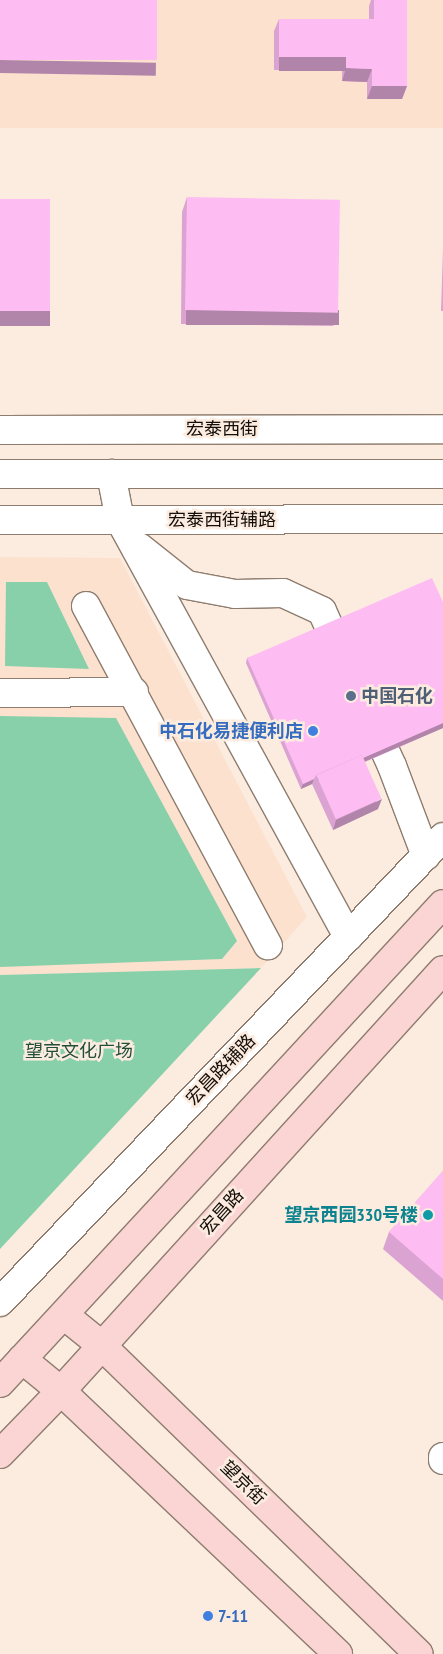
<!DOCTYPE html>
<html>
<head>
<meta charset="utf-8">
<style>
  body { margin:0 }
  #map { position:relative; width:443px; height:1654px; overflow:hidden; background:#fcece0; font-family:"PT Sans Narrow","Noto Sans SC",sans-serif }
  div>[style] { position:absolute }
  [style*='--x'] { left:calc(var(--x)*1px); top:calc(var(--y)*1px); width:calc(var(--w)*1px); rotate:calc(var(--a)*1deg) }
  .built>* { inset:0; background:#fce1ce; transform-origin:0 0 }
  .green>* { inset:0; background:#88d0a9 }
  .roads { filter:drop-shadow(1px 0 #8e7d6f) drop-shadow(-1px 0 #8e7d6f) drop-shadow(0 1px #8e7d6f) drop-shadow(0 -1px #8e7d6f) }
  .minor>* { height:28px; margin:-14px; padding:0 14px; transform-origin:14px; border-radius:14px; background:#fff }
  .major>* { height:28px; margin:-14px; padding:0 14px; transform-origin:14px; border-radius:14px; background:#fbd4d4 }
  .wall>* { inset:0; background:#daa3d1 }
  .shaded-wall>* { inset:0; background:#b184aa; transform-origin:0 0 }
  .building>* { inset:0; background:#fdbdf3; transform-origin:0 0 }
  .dots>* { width:14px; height:14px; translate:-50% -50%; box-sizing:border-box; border:2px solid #fcece0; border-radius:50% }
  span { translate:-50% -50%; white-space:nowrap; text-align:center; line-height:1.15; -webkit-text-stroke:5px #fcece0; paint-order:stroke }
  .street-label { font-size:18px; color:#140e09 }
  .service-label { font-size:18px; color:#4e5e75; font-weight:700 }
  .left { translate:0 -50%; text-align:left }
  .shop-label { font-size:18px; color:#366cbe; font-weight:700 }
  .right { translate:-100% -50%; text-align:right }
  .park-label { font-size:18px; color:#214e38 }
  .culture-label { font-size:18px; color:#0d838f; font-weight:700 }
</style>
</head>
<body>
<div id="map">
  <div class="built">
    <i style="left:0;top:0;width:443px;height:128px"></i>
    <i style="clip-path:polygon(0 557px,120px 558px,307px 917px,261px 968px,0 975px)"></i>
  </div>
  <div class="green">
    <i style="clip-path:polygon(6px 582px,47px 582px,89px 669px,5px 666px)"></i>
    <i style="clip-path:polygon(0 716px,116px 718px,237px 941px,222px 959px,0 967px)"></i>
    <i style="clip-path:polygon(261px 968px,0 1249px,0 975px)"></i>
  </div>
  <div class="roads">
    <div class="minor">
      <i style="--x:0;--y:430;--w:443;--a:-0.1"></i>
      <i style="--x:0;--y:474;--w:443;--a:0"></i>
      <i style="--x:111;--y:474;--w:47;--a:78.9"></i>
      <i style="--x:120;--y:520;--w:475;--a:61.3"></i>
      <i style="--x:0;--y:520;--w:443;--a:-0.1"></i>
      <i style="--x:139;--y:547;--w:61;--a:38.4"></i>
      <i style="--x:187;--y:585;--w:49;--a:10.6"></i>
      <i style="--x:235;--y:594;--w:48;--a:-1.2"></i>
      <i style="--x:283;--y:593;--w:43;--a:24.8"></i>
      <i style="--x:322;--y:611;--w:51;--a:65.9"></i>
      <i style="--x:86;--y:606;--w:385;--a:61.8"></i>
      <i style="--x:0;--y:693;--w:134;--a:-0.4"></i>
      <i style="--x:370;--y:718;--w:53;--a:65.4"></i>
      <i style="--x:392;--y:766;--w:96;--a:69.3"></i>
      <i style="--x:0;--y:1302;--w:642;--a:-46.39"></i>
      <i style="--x:443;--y:1457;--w:3;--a:90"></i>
    </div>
    <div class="major">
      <i style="--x:64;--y:1315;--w:48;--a:39"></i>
      <i style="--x:101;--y:1345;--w:443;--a:44.2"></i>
      <i style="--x:22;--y:1359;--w:50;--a:39.4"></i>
      <i style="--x:61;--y:1391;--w:382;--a:43.5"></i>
      <i style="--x:0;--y:1383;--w:652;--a:-47.24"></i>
      <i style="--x:0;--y:1454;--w:88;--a:-45.9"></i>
      <i style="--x:61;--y:1391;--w:568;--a:-47.78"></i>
    </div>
  </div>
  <div class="wall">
    <i style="clip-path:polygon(371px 0,407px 0,407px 86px,402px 99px,367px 99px,367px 82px,342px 81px,342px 70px,274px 70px,274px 31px,279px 19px,369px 19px,369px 6px)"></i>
    <i style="clip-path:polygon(187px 197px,334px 326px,181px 324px,182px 212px)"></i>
    <i style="clip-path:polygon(443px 249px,443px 311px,441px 311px)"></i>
    <i style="clip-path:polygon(443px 602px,443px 728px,365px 762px,378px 809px,333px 830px,312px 784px,301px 789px,246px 663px,247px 658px)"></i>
    <i style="clip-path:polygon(443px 1171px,443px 1301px,383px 1249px,389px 1232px)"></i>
  </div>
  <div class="shaded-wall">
    <i style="left:279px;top:57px;width:67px;height:14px"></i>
    <i style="left:0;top:60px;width:156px;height:13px;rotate:1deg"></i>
    <i style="clip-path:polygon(346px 68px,372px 69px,367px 82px,342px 81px)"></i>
    <i style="clip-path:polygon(372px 86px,407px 86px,402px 99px,367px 99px)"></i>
    <i style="left:186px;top:310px;width:153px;height:15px"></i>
    <i style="left:0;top:311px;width:50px;height:15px"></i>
    <i style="clip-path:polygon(443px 723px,443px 728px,319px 781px,317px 778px)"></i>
    <i style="clip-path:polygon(314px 779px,312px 784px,301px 789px,303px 784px)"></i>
    <i style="clip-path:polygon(382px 799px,378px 809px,333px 830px,336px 820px)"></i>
  </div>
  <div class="building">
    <i style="left:0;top:0;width:157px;height:60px"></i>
    <i style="clip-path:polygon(374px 0,407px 0,407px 86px,372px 86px,372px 69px,346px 68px,346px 57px,279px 57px,279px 19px,374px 19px)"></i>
    <i style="left:187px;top:197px;width:153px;height:113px;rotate:1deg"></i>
    <i style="left:0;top:199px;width:50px;height:112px"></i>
    <i style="clip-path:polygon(432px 578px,443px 602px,443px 723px,363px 758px,362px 755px,316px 775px,314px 779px,303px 784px,247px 658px)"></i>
    <i style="left:362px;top:755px;width:48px;height:50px;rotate:66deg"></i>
    <i style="clip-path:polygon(443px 1171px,443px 1279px,389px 1232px)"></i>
  </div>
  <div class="dots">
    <i style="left:351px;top:696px;background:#5c6f8a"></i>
    <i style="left:313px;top:731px;background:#3f7fe0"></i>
    <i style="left:428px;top:1215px;background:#0f9aa8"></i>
    <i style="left:208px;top:1616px;background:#3f7fe0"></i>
  </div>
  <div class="street-label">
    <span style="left:222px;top:429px">宏泰西街</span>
    <span style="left:222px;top:520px">宏泰西街辅路</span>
    <span style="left:221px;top:1070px;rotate:-46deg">宏昌路辅路</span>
    <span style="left:222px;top:1212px;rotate:-48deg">宏昌路</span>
    <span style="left:243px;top:1483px;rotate:44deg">望京街</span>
  </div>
  <div class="service-label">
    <span class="left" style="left:361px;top:696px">中国石化</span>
  </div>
  <div class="shop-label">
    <span class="right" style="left:303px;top:731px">中石化易捷便利店</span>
    <span class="left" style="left:218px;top:1616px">7-11</span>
  </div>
  <div class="park-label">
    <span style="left:79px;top:1051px">望京文化广场</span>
  </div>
  <div class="culture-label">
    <span class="right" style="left:418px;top:1215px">望京西园330号楼</span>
  </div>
</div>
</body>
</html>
